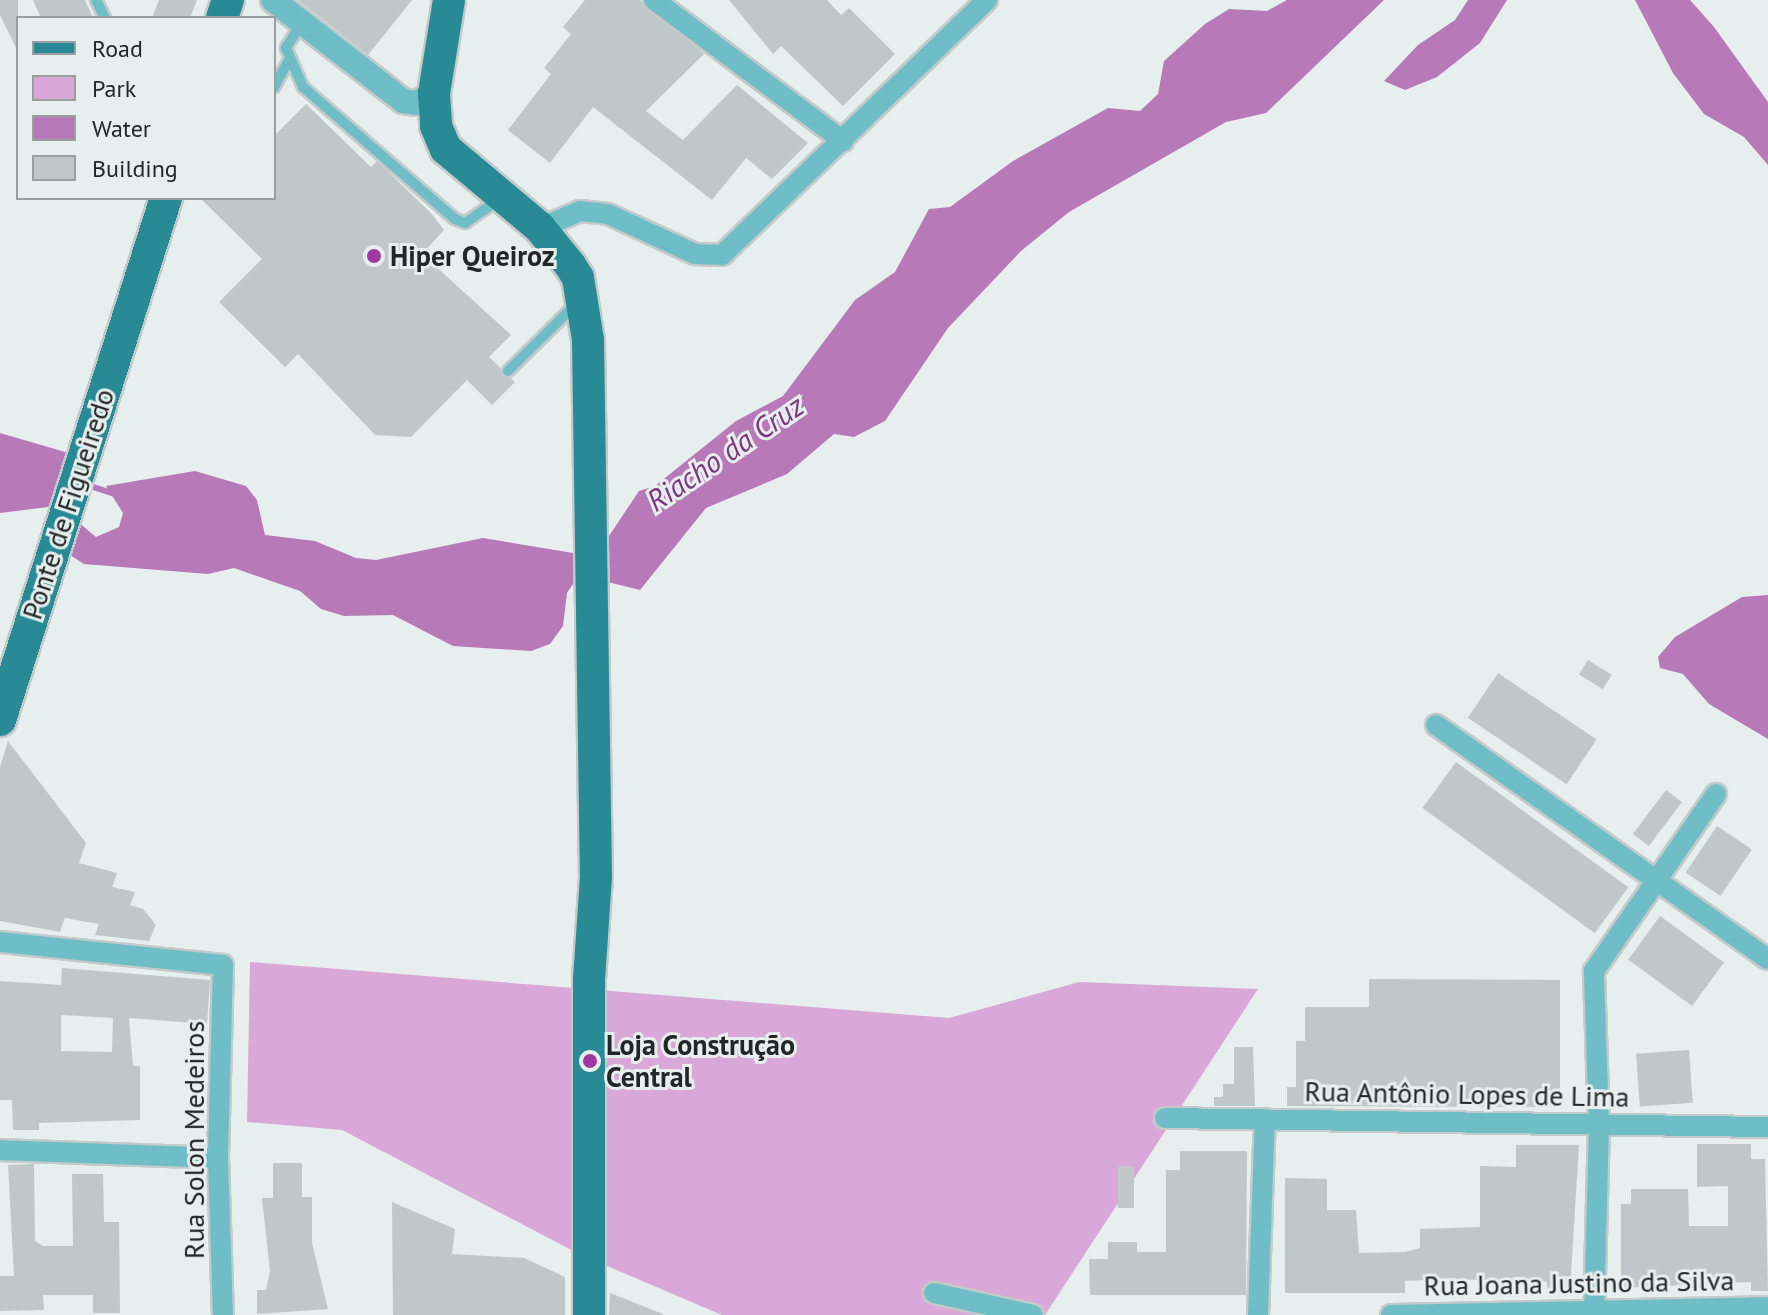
<!DOCTYPE html>
<html>
<head>
<meta charset="utf-8">
<style>
  body { margin:0 }
  #map { position:relative; width:1768px; height:1315px; overflow:hidden; background:#e7eeee; font-family:"PT Sans",sans-serif }
  div>[style] { position:absolute }
  [style*='--x'] { left:calc(var(--x)*1px); top:calc(var(--y)*1px); width:calc(var(--w)*1px); rotate:calc(var(--a)*1deg) }
  .green>* { inset:0; background:#d9a8d8 }
  .water>* { inset:0; background:#b779b7 }
  .stream>* { height:6px; margin:-3px; padding:0 3px; transform-origin:3px; border-radius:3px; background:#b779b7 }
  .building>* { inset:0; background:#c0c7c8; transform-origin:0 0 }
  .roads { filter:drop-shadow(2px 0 #c4caca) drop-shadow(-2px 0 #c4caca) drop-shadow(0 2px #c4caca) drop-shadow(0 -2px #c4caca) }
  .service>* { height:10px; margin:-5px; padding:0 5px; transform-origin:5px; border-radius:5px; background:#6fbdc6 }
  .minor>* { height:20px; margin:-10px; padding:0 10px; transform-origin:10px; border-radius:10px; background:#6fbdc6 }
  .tertiary>* { height:24px; margin:-12px; padding:0 12px; transform-origin:12px; border-radius:12px; background:#6fbdc6 }
  .primary>* { height:32px; margin:-16px; padding:0 16px; transform-origin:16px; border-radius:16px; background:#278a94 }
  .dots>* { width:22px; height:22px; translate:-50% -50%; box-sizing:border-box; border:4px solid #e7eeee; border-radius:50% }
  span { translate:-50% -50%; white-space:nowrap; text-align:center; line-height:1.15; -webkit-text-stroke:6px #e7eeee; paint-order:stroke }
  .poi-label { font-size:28px; color:#232626; font-weight:700 }
  .left { translate:0 -50%; text-align:left }
  .street-label { font-size:28px; color:#232626 }
  .water-label { font-size:30px; color:#7f3480; font-style:italic }
  .legend { position:absolute; left:16px; top:16px; width:260px; height:184px; box-sizing:border-box; background:#e7eeee; border:2px solid #999e9e; margin:0; padding:10px 14px; list-style:none; font-size:24px; color:#232626 }
  .legend li { display:flex; align-items:center; gap:16px; height:40px }
  .legend b { width:40px; border:2px solid #999e9e }
</style>
</head>
<body>
<div id="map">
  <div class="green">
    <i style="clip-path:polygon(250px 962px,949px 1018px,1079px 982px,1258px 989px,1045px 1315px,722px 1315px,579px 1254px,342px 1130px,247px 1122px)"></i>
  </div>
  <div class="water">
    <i style="clip-path:polygon(1287px 0,1384px 0,1266px 113px,1226px 122px,1069px 212px,1021px 251px,948px 328px,885px 421px,854px 437px,834px 434px,787px 474px,706px 508px,640px 590px,579px 575px,567px 593px,563px 626px,550px 644px,531px 651px,453px 646px,393px 615px,344px 616px,321px 609px,300px 591px,234px 568px,208px 574px,84px 564px,62px 550px,71px 516px,96px 537px,119px 527px,123px 513px,106px 486px,195px 471px,246px 486px,257px 500px,265px 535px,315px 541px,356px 558px,376px 560px,483px 538px,579px 554px,601px 548px,639px 491px,655px 486px,736px 421px,783px 396px,855px 300px,895px 272px,929px 209px,950px 207px,1013px 161px,1108px 108px,1140px 111px,1158px 94px,1164px 61px,1205px 24px,1229px 9px,1267px 11px)"></i>
    <i style="clip-path:polygon(1468px 0,1507px 0,1480px 43px,1437px 77px,1405px 90px,1384px 81px,1418px 45px,1455px 20px)"></i>
    <i style="clip-path:polygon(1635px 0,1690px 0,1714px 27px,1768px 102px,1768px 165px,1744px 137px,1704px 114px,1673px 73px)"></i>
    <i style="clip-path:polygon(0 433px,72px 454px,56px 506px,0 513px)"></i>
    <i style="clip-path:polygon(1768px 595px,1768px 739px,1709px 704px,1683px 674px,1660px 668px,1658px 657px,1675px 637px,1742px 597px)"></i>
  </div>
  <div class="stream">
    <i style="--x:84;--y:484;--w:33;--a:18"></i>
  </div>
  <div class="building">
    <i style="clip-path:polygon(0 0,18px 0,18px 52px,0 15px)"></i>
    <i style="clip-path:polygon(33px 0,85px 0,93px 18px,41px 18px)"></i>
    <i style="clip-path:polygon(159px 0,197px 0,190px 18px,152px 18px)"></i>
    <i style="clip-path:polygon(298px 0,412px 0,368px 55px)"></i>
    <i style="clip-path:polygon(585px 0,640px 0,704px 54px,646px 111px,683px 140px,737px 85px,808px 143px,772px 179px,746px 158px,712px 200px,593px 107px,550px 163px,508px 130px,551px 74px,544px 68px,571px 34px,563px 27px)"></i>
    <i style="clip-path:polygon(729px 0,827px 0,841px 15px,849px 8px,895px 54px,843px 106px,781px 46px,773px 54px)"></i>
    <i style="clip-path:polygon(306px 104px,371px 167px,377px 161px,431px 213px,444px 230px,422px 254px,511px 335px,489px 357px,515px 382px,492px 405px,467px 380px,411px 437px,375px 435px,298px 354px,285px 367px,219px 302px,262px 259px,200px 198px,274px 198px,274px 136px)"></i>
    <i style="left:1588px;top:660px;width:28px;height:17px;rotate:32deg"></i>
    <i style="left:1498px;top:673px;width:119px;height:54px;rotate:34deg"></i>
    <i style="clip-path:polygon(8px 741px,86px 843px,79px 863px,117px 873px,112px 887px,135px 892px,130px 905px,143px 909px,156px 925px,149px 941px,95px 935px,99px 924px,65px 918px,60px 932px,0 921px,0 767px)"></i>
    <i style="left:1456px;top:762px;width:213px;height:57px;rotate:36deg"></i>
    <i style="left:1666px;top:790px;width:20px;height:55px;rotate:37deg"></i>
    <i style="left:1717px;top:826px;width:42px;height:56px;rotate:34deg"></i>
    <i style="left:1660px;top:916px;width:79px;height:54px;rotate:36deg"></i>
    <i style="clip-path:polygon(evenodd,62px 968px,210px 980px,207px 1024px,129px 1018px,133px 1066px,140px 1066px,140px 1120px,39px 1123px,39px 1130px,13px 1130px,12px 1100px,0 1100px,0 981px,61px 985px,62px 968px,61px 1015px,113px 1018px,112px 1052px,61px 1051px,61px 1015px)"></i>
    <i style="clip-path:polygon(1369px 979px,1560px 980px,1560px 1107px,1287px 1106px,1287px 1087px,1296px 1087px,1296px 1041px,1305px 1041px,1305px 1007px,1369px 1007px)"></i>
    <i style="clip-path:polygon(1234px 1047px,1253px 1047px,1255px 1106px,1214px 1106px,1214px 1097px,1223px 1097px,1223px 1084px,1234px 1084px)"></i>
    <i style="left:1689px;top:1050px;width:53px;height:53px;rotate:86deg"></i>
    <i style="clip-path:polygon(1697px 1144px,1751px 1144px,1751px 1159px,1765px 1159px,1768px 1291px,1751px 1291px,1751px 1282px,1621px 1288px,1621px 1204px,1631px 1204px,1631px 1189px,1688px 1189px,1689px 1226px,1728px 1226px,1728px 1186px,1697px 1187px)"></i>
    <i style="clip-path:polygon(1516px 1145px,1579px 1145px,1570px 1290px,1547px 1290px,1547px 1282px,1452px 1279px,1405px 1281px,1405px 1293px,1285px 1293px,1285px 1178px,1327px 1179px,1327px 1210px,1356px 1210px,1359px 1253px,1405px 1252px,1420px 1248px,1420px 1229px,1480px 1227px,1480px 1166px,1516px 1167px)"></i>
    <i style="clip-path:polygon(1180px 1151px,1247px 1151px,1246px 1295px,1090px 1295px,1089px 1259px,1108px 1259px,1108px 1242px,1137px 1242px,1137px 1252px,1166px 1252px,1166px 1170px,1180px 1170px)"></i>
    <i style="clip-path:polygon(273px 1163px,302px 1163px,302px 1197px,312px 1197px,312px 1243px,328px 1309px,257px 1314px,257px 1290px,266px 1290px,270px 1272px,262px 1198px,273px 1198px)"></i>
    <i style="clip-path:polygon(34px 1164px,35px 1241px,43px 1246px,73px 1246px,72px 1174px,103px 1174px,104px 1222px,119px 1222px,120px 1313px,93px 1313px,93px 1295px,43px 1295px,44px 1310px,0 1311px,0 1276px,14px 1276px,8px 1165px)"></i>
    <i style="left:1118px;top:1166px;width:16px;height:42px"></i>
    <i style="clip-path:polygon(392px 1202px,455px 1229px,452px 1254px,524px 1258px,565px 1277px,565px 1315px,393px 1315px)"></i>
    <i style="clip-path:polygon(610px 1293px,663px 1314px,663px 1315px,609px 1315px)"></i>
  </div>
  <div class="roads">
    <div class="service">
      <i style="--x:96;--y:0;--w:20;--a:63"></i>
      <i style="--x:302;--y:23;--w:30;--a:123"></i>
      <i style="--x:286;--y:48;--w:43;--a:66.4"></i>
      <i style="--x:303;--y:87;--w:201;--a:41"></i>
      <i style="--x:455;--y:219;--w:11;--a:22"></i>
      <i style="--x:465;--y:223;--w:40;--a:-34.9"></i>
      <i style="--x:274;--y:87;--w:29;--a:-61"></i>
      <i style="--x:508;--y:371;--w:94;--a:-44.6"></i>
    </div>
    <div class="minor">
      <i style="--x:654;--y:0;--w:236;--a:36.7"></i>
      <i style="--x:540;--y:228;--w:43;--a:-23"></i>
      <i style="--x:580;--y:211;--w:28;--a:6"></i>
      <i style="--x:608;--y:214;--w:96;--a:24.7"></i>
      <i style="--x:695;--y:254;--w:27;--a:2"></i>
      <i style="--x:722;--y:255;--w:368;--a:-43.9"></i>
      <i style="--x:1436;--y:725;--w:406;--a:35.2"></i>
      <i style="--x:0;--y:942;--w:224;--a:5.9"></i>
      <i style="--x:223;--y:965;--w:193;--a:91.5"></i>
      <i style="--x:218;--y:1158;--w:157;--a:88.2"></i>
      <i style="--x:1165;--y:1118;--w:603;--a:0.86"></i>
      <i style="--x:0;--y:1150;--w:218;--a:2.1"></i>
      <i style="--x:934;--y:1293;--w:101;--a:12.5"></i>
      <i style="--x:1258;--y:1315;--w:196;--a:-88"></i>
      <i style="--x:1391;--y:1315;--w:377;--a:-1.2"></i>
      <i style="--x:1594;--y:1315;--w:190;--a:-88.5"></i>
      <i style="--x:1599;--y:1125;--w:154;--a:-91.9"></i>
      <i style="--x:1594;--y:971;--w:215;--a:-55.4"></i>
    </div>
    <div class="tertiary">
      <i style="--x:273;--y:0;--w:165;--a:37.8"></i>
      <i style="--x:403;--y:101;--w:13;--a:9"></i>
      <i style="--x:416;--y:103;--w:20;--a:-27"></i>
    </div>
    <div class="primary">
      <i style="--x:449;--y:0;--w:95;--a:99.1"></i>
      <i style="--x:434;--y:94;--w:32;--a:86"></i>
      <i style="--x:436;--y:126;--w:25;--a:67"></i>
      <i style="--x:446;--y:149;--w:123;--a:40"></i>
      <i style="--x:540;--y:228;--w:48;--a:51"></i>
      <i style="--x:570;--y:265;--w:15;--a:58"></i>
      <i style="--x:578;--y:278;--w:63;--a:80.8"></i>
      <i style="--x:588;--y:340;--w:537;--a:89.15"></i>
      <i style="--x:596;--y:877;--w:103;--a:93.9"></i>
      <i style="--x:589;--y:980;--w:335;--a:90"></i>
      <i style="--x:222;--y:18;--w:19;--a:-72"></i>
      <i style="--x:0;--y:720;--w:548;--a:-72.36"></i>
    </div>
  </div>
  <div class="dots">
    <i style="left:374px;top:256px;background:#9d399e"></i>
    <i style="left:590px;top:1061px;background:#9d399e"></i>
  </div>
  <div class="poi-label">
    <span class="left" style="left:390px;top:256px">Hiper Queiroz</span>
    <span class="left" style="left:606px;top:1061px">Loja Construção<br>Central</span>
  </div>
  <div class="street-label">
    <span style="left:68px;top:504px;rotate:-72deg">Ponte de Figueiredo</span>
    <span style="left:1467px;top:1094px;rotate:1deg">Rua Antônio Lopes de Lima</span>
    <span style="left:194px;top:1140px;rotate:-90deg">Rua Solon Medeiros</span>
    <span style="left:1579px;top:1283px;rotate:-1deg">Rua Joana Justino da Silva</span>
  </div>
  <div class="water-label">
    <span style="left:725px;top:453px;rotate:-34deg">Riacho da Cruz</span>
  </div>
  <ul class="legend">
  <li><b style="height:10px;background:#278a94"></b>Road</li>
  <li><b style="height:22px;background:#d9a8d8"></b>Park</li>
  <li><b style="height:22px;background:#b779b7"></b>Water</li>
  <li><b style="height:22px;background:#c0c7c8"></b>Building</li>
  </ul>
</div>
</body>
</html>
